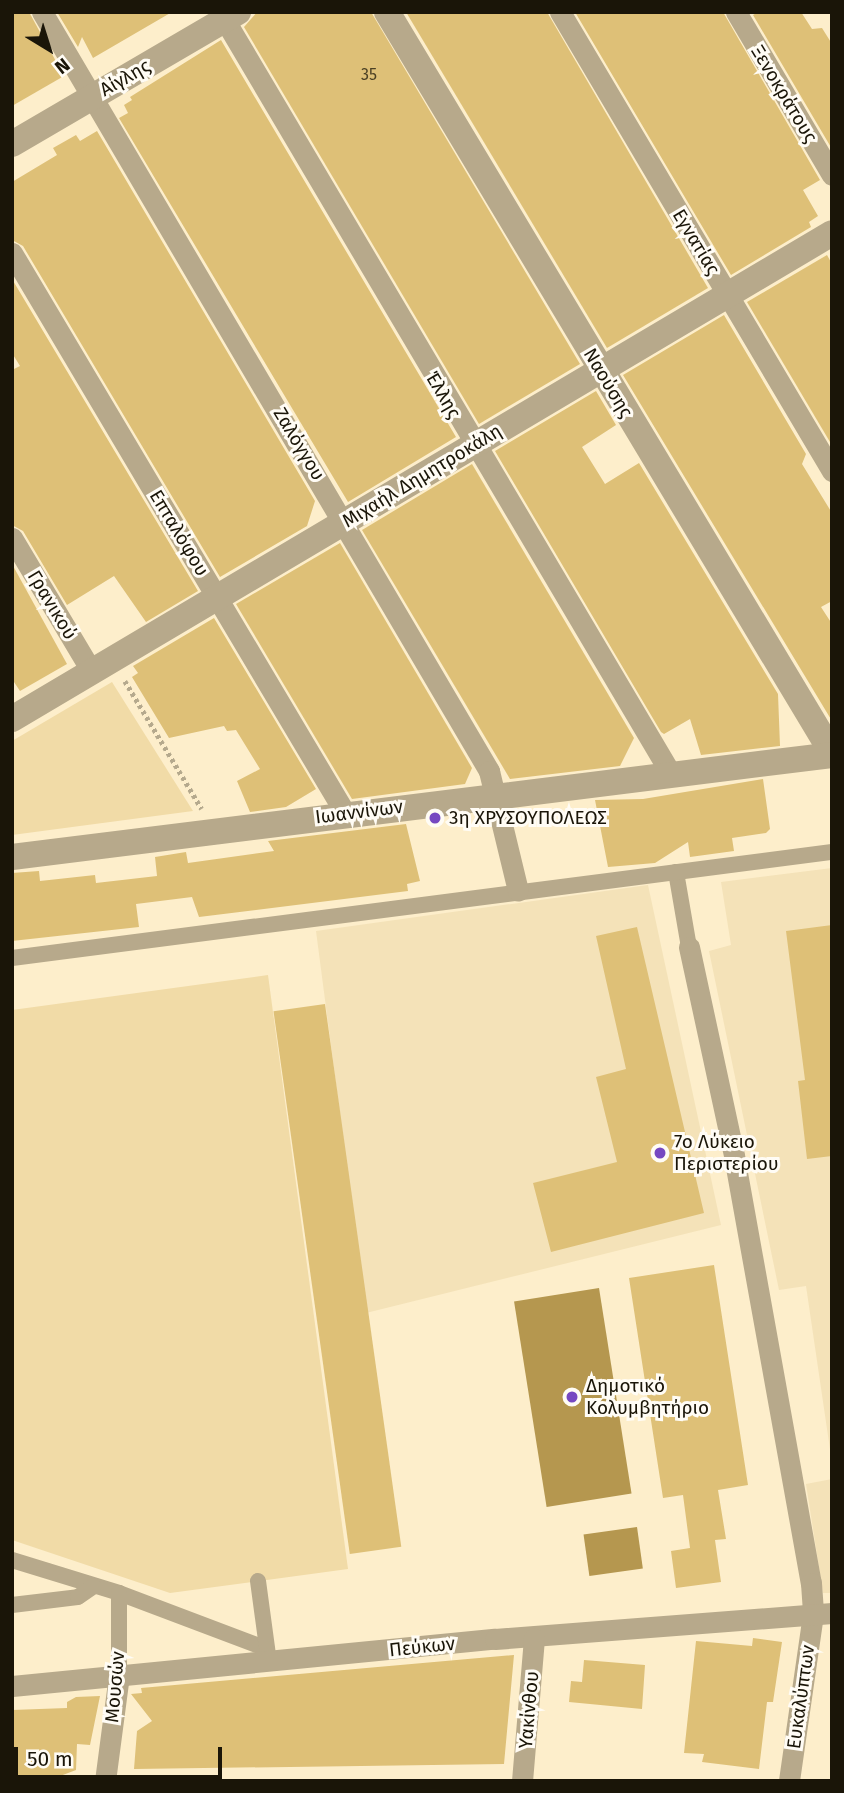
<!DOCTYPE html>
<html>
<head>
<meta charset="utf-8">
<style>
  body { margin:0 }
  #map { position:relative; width:844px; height:1793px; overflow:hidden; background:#fdeecb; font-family:"Fira Sans",sans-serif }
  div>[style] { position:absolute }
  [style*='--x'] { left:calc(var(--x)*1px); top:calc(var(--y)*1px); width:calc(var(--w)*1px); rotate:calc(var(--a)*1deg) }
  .built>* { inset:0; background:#f4e2b8 }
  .green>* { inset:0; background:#f1dba7 }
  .water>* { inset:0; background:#b5974f; transform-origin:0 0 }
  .building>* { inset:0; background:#dec077; transform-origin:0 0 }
  .path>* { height:4.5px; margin-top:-2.25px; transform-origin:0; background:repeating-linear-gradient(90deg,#b5a98d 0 3.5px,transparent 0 7px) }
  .pedestrian>* { height:16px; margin:-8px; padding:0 8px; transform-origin:8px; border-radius:8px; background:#b7a98b }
  .minor>* { height:21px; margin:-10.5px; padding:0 10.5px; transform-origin:10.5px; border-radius:10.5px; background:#b7a98b }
  .tertiary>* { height:26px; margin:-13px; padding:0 13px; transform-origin:13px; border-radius:13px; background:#b7a98b }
  .dots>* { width:19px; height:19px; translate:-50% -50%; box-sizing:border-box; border:4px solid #fffcf5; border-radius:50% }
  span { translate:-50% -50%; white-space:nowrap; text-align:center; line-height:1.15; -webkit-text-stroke:6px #fffcf5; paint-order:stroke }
  .number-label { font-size:16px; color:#4b4024 }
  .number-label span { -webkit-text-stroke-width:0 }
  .street-label { font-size:19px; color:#1a1508 }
  .poi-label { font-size:19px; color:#1a1508 }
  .left { translate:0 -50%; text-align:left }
  .frame { position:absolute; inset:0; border:14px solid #1a1508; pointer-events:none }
  .north { position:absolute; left:14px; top:14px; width:70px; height:70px; -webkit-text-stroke:5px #fffcf5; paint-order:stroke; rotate:142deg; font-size:19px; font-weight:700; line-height:28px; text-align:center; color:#1a1508 }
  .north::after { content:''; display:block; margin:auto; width:24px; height:32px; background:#1a1508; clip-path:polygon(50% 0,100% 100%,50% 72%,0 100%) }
  .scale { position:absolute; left:14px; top:1747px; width:208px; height:32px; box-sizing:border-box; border:4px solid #1a1508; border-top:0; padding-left:9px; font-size:21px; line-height:24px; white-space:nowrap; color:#1a1508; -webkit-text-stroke:5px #fffcf5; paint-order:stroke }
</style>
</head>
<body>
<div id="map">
  <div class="built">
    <i style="clip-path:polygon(832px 868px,832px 1463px,806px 1286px,779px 1290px,709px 951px,731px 945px,721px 882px)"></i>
    <i style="clip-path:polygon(648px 885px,721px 1225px,366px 1313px,316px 931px)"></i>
    <i style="clip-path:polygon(832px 1479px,832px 1593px,823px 1593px,806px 1484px)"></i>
  </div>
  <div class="green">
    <i style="clip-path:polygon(112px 682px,193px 811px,12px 835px,12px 741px)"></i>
    <i style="clip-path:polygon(268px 975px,348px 1569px,170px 1593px,12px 1540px,12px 1010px)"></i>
  </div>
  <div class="water">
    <i style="left:599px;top:1288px;width:208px;height:86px;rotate:81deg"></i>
    <i style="left:637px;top:1527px;width:42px;height:54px;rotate:82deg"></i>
  </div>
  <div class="building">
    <i style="clip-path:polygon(12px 12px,29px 12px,64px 76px,12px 106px)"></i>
    <i style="clip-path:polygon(57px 12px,172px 12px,93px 58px,82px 37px,78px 47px)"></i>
    <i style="clip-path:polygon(257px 12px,371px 12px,580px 364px,479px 424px,244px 27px)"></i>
    <i style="clip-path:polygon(406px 12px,547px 12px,708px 288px,607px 348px)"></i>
    <i style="clip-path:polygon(575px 12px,723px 12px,820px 180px,803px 190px,818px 216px,809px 222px,811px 227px,731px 275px)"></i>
    <i style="clip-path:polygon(758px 12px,801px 12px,812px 29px,822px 28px,832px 44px,832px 149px,753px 15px)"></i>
    <i style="clip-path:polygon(221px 40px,456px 437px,348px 502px,119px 118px,128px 113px,124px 105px,132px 100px,130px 97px)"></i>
    <i style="clip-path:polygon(97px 131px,315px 501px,307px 526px,220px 577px,23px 246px,12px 240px,12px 182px,57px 155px,53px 148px,76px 135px,80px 141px)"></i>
    <i style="clip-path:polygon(827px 255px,832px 264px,830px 442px,747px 302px)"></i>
    <i style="clip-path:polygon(12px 279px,198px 591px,146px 622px,114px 576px,67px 605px,23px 531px,12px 525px,12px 370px,20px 366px,12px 353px)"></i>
    <i style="clip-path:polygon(724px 315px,806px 454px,802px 464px,832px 513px,832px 601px,821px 607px,832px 624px,832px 721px,623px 375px)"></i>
    <i style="clip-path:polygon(596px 391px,616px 425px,582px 447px,605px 484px,639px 463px,778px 694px,780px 746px,701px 755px,690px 719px,664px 734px,661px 732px,495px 451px)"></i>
    <i style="clip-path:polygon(472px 464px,634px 738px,620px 766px,510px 779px,362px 530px)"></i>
    <i style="clip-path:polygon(340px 543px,472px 768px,465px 784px,352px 799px,236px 604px)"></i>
    <i style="clip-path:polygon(12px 564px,67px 664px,20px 691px,12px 679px)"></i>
    <i style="clip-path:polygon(214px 618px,316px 789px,286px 807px,250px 812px,237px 781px,260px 769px,236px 730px,227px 731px,224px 726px,169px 738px,132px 677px,138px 673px,133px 666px)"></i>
    <i style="clip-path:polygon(763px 779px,770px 829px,766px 833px,732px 838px,734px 851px,690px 857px,688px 842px,655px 863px,608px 867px,595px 800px,643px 799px)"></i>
    <i style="clip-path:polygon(406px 824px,420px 881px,407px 884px,408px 891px,199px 917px,192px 897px,136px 904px,139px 927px,12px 941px,12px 873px,39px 871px,40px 881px,95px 875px,96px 883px,157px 876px,155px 857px,186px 852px,188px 863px,274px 851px,268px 841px)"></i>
    <i style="clip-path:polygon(832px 925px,832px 1156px,807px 1159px,798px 1081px,805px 1080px,786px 931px)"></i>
    <i style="clip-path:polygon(637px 927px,704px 1213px,551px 1252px,533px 1183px,617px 1162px,596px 1077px,626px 1069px,596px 936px)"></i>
    <i style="left:325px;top:1004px;width:548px;height:52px;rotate:82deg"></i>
    <i style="clip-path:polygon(714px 1265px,748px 1485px,718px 1490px,726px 1539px,715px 1540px,721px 1582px,676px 1588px,671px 1551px,690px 1548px,683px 1495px,663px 1498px,629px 1278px)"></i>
    <i style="clip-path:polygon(753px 1638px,782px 1642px,773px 1702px,767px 1702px,759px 1769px,702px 1762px,704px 1754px,684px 1753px,696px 1641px,752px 1646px)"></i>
    <i style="clip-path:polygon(514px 1655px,504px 1764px,134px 1769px,137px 1731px,152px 1721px,131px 1694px,142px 1693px,141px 1688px)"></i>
    <i style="clip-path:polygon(584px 1660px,645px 1665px,642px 1709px,569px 1702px,571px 1681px,582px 1682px)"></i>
    <i style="clip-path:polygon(100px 1696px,90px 1745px,77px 1744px,76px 1770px,47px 1781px,12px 1781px,12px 1710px,67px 1708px,67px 1702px,76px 1697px)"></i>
  </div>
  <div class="path">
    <i style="--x:125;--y:681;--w:149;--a:59"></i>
  </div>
  <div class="pedestrian">
    <i style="--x:676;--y:872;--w:76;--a:80.2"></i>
    <i style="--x:12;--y:958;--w:827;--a:-7.37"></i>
    <i style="--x:12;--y:1560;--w:112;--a:17.1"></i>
    <i style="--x:119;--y:1593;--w:158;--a:20.7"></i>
    <i style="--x:258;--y:1581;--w:75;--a:82.3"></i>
    <i style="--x:12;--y:1605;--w:66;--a:-6.9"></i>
    <i style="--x:78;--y:1597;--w:19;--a:-35"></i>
    <i style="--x:119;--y:1675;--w:82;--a:-90"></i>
  </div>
  <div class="minor">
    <i style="--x:42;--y:12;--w:881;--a:59.5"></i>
    <i style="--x:489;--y:771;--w:123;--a:76.4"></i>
    <i style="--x:220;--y:12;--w:885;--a:59.38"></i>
    <i style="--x:560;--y:12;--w:534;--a:59.35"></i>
    <i style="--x:736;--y:12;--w:189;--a:59.5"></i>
    <i style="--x:12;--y:253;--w:652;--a:59.26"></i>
    <i style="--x:12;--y:538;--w:156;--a:59.2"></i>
    <i style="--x:689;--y:947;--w:214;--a:77.8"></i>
    <i style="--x:734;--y:1156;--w:434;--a:79.8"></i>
    <i style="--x:811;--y:1583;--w:31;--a:86"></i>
    <i style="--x:813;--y:1614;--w:169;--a:98.2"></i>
    <i style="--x:12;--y:1686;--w:485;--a:-5.6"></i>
    <i style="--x:495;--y:1639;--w:338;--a:-4.4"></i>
    <i style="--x:105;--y:1781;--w:107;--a:-82.5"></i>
    <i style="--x:522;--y:1781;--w:143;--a:-85.2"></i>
  </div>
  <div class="tertiary">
    <i style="--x:387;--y:12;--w:864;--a:59.01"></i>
    <i style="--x:12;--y:144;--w:262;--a:-30.3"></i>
    <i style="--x:12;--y:719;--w:953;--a:-30.65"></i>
    <i style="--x:12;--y:857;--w:826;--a:-7.09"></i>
  </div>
  <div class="dots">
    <i style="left:435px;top:818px;background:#7648c1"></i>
    <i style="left:660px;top:1153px;background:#7648c1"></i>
    <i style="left:572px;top:1397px;background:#7648c1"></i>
  </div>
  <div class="number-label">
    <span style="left:369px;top:75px">35</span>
  </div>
  <div class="street-label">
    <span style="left:125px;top:78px;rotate:-30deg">Αίγλης</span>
    <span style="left:784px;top:94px;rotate:59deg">Ξενοκράτους</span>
    <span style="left:696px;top:242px;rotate:59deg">Εγνατίας</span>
    <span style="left:608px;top:383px;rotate:59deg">Ναούσης</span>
    <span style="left:443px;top:395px;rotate:60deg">Έλλης</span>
    <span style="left:299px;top:444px;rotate:59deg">Ζαλόγγου</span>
    <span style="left:422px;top:476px;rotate:-31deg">Μιχαήλ Δημητροκάλη</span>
    <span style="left:179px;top:533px;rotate:59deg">Επταλόφου</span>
    <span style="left:52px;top:605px;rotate:59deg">Γρανικού</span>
    <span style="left:359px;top:812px;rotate:-7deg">Ιωαννίνων</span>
    <span style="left:422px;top:1647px;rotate:-6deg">Πεύκων</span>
    <span style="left:115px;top:1687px;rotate:-85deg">Μουσών</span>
    <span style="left:801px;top:1697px;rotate:-82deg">Ευκαλύπτων</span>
    <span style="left:529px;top:1710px;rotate:-85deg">Υακίνθου</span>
  </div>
  <div class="poi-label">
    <span class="left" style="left:449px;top:818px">3η ΧΡΥΣΟΥΠΟΛΕΩΣ</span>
    <span class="left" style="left:674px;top:1153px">7ο Λύκειο<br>Περιστερίου</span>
    <span class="left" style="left:586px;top:1397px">Δημοτικό<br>Κολυμβητήριο</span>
  </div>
  <div class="frame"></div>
  <div class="north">N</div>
  <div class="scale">50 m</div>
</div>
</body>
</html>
